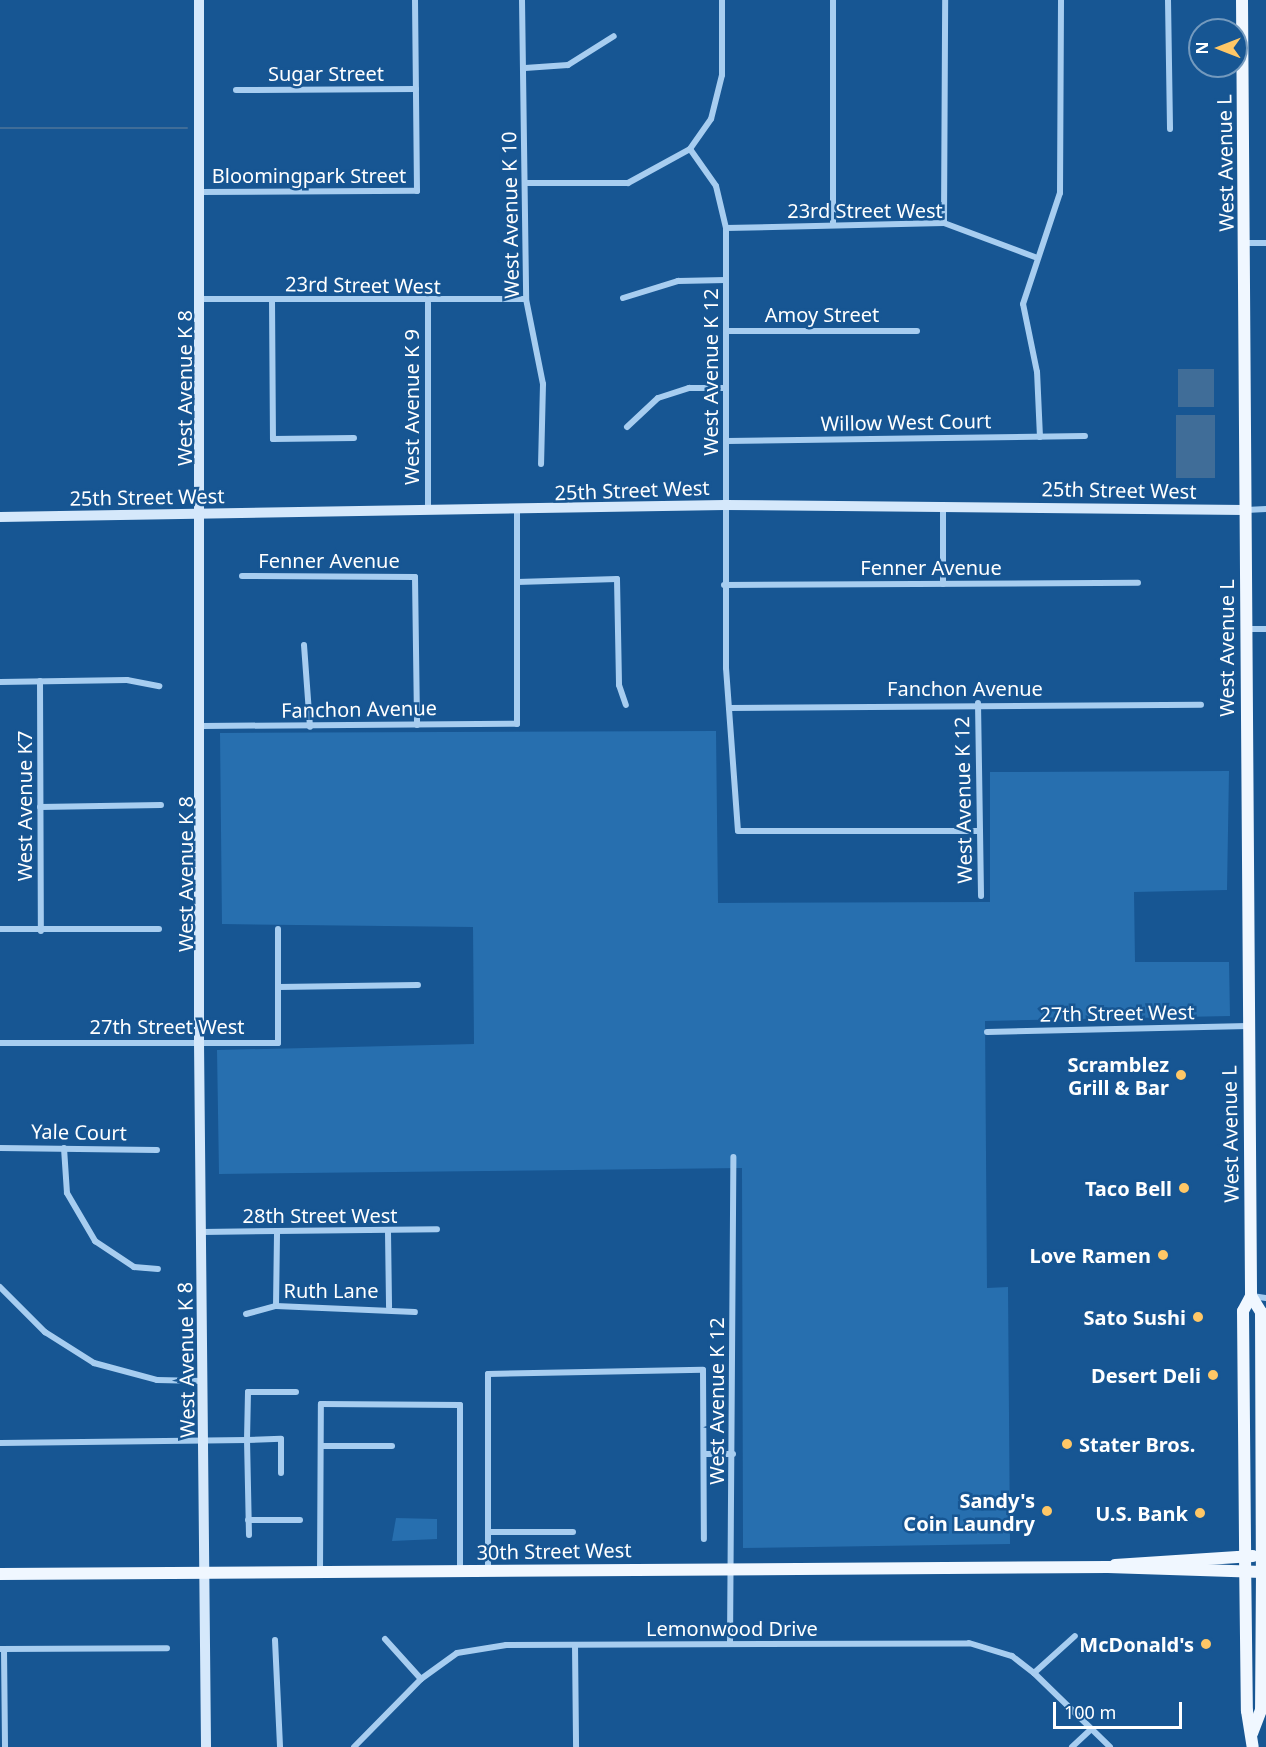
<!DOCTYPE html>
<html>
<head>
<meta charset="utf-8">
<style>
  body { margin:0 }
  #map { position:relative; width:1266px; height:1747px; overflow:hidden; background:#175693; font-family:"Noto Sans",sans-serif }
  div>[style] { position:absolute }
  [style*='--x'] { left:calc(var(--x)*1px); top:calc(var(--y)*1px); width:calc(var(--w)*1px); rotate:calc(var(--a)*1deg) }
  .green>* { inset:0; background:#276faf }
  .water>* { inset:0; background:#406d98; transform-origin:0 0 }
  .stream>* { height:2px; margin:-1px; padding:0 1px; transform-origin:1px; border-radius:1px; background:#406d98 }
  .street>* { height:6px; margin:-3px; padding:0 3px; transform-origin:3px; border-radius:3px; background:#a7cdf0 }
  .secondary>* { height:10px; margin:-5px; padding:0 5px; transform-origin:5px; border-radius:5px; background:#d5e8fb }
  .primary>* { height:12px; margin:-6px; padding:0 6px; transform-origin:6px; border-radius:6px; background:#f0f7ff }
  .dots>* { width:16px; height:16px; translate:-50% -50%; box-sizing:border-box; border:3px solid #175693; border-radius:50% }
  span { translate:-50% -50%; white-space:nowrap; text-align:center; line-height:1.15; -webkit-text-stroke:5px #175693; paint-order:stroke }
  .street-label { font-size:20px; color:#fff }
  .poi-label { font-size:20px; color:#fff; font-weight:700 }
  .right { translate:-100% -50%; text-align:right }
  .left { translate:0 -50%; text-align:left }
  .north { position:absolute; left:1188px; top:18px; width:60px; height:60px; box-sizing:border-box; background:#175693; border:2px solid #749abe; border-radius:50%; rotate:270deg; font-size:16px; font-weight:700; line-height:24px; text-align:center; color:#fff }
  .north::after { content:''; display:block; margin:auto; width:21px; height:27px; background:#ffc766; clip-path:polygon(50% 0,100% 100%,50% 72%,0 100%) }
  .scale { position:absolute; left:1053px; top:1702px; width:129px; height:27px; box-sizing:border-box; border:3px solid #fff; border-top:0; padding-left:8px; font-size:18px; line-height:21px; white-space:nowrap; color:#fff; -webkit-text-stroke:4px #175693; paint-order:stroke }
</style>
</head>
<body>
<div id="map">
  <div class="green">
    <i style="clip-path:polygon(716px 731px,718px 903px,990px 902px,990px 772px,1229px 771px,1227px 890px,1134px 892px,1135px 962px,1229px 962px,1230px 1016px,985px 1021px,987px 1288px,1008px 1287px,1010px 1544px,743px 1548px,742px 1168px,219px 1174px,217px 1050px,474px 1044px,473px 927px,222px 924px,220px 733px)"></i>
    <i style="clip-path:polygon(396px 1518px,437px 1519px,437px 1539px,392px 1541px)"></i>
  </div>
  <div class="water">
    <i style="left:1178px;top:369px;width:36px;height:38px"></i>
    <i style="left:1176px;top:415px;width:39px;height:63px"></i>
  </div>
  <div class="stream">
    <i style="--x:0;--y:128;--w:187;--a:0"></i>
  </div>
  <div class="street">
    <i style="--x:522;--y:0;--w:299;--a:89.2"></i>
    <i style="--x:526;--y:299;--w:87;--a:78.7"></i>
    <i style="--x:543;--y:384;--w:80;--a:91.4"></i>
    <i style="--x:722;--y:0;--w:75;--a:90"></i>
    <i style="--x:722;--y:75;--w:45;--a:104"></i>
    <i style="--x:711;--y:119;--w:37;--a:125"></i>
    <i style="--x:690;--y:149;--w:45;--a:54.9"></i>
    <i style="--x:716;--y:186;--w:43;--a:76.6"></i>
    <i style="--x:726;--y:228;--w:440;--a:90"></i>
    <i style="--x:726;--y:668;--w:163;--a:85.8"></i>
    <i style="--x:738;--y:831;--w:242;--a:0"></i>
    <i style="--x:833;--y:0;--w:225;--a:90"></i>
    <i style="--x:1168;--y:0;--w:129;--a:89.1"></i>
    <i style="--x:525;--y:68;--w:43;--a:-4"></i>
    <i style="--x:568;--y:65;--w:54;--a:-32.2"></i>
    <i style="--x:236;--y:90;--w:180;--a:-0.3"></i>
    <i style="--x:526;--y:183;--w:102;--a:0"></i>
    <i style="--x:628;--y:183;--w:71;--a:-28.7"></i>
    <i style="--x:200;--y:192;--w:217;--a:-0.3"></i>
    <i style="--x:417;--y:191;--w:191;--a:-90.6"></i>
    <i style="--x:944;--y:223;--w:223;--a:-89.7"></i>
    <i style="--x:726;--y:228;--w:218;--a:-1.3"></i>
    <i style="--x:944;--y:223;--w:97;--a:20.5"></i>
    <i style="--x:1245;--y:243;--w:21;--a:0"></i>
    <i style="--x:623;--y:298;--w:58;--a:-17.2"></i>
    <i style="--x:678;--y:281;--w:48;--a:-1.2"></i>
    <i style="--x:201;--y:299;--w:325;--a:0"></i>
    <i style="--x:272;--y:300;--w:139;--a:89.6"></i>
    <i style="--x:273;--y:439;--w:81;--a:-0.7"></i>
    <i style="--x:726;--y:331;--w:191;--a:0"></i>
    <i style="--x:627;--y:427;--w:42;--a:-43.1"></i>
    <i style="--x:658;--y:398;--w:33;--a:-18"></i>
    <i style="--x:689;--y:388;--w:37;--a:0"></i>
    <i style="--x:1040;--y:437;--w:65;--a:-92.6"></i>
    <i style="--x:1037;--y:372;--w:69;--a:-101.6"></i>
    <i style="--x:1023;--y:304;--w:117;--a:-71.6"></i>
    <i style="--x:1060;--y:193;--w:193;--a:-89.7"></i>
    <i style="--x:727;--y:441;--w:358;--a:-0.8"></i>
    <i style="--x:1246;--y:510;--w:20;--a:-3"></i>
    <i style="--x:428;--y:511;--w:208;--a:-90"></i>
    <i style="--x:242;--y:576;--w:173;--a:0.3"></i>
    <i style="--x:415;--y:577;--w:148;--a:89.2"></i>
    <i style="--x:517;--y:582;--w:100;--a:-1.7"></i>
    <i style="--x:617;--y:579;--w:106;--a:88.9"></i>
    <i style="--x:619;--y:685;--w:21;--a:71"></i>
    <i style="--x:943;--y:584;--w:78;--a:-90"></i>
    <i style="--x:724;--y:585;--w:414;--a:-0.3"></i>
    <i style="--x:1246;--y:629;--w:20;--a:0"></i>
    <i style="--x:304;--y:645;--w:82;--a:85.8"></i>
    <i style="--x:40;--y:681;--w:250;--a:89.8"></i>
    <i style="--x:0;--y:682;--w:127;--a:-0.9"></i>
    <i style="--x:127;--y:680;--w:33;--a:11"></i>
    <i style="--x:978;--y:703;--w:193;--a:89.1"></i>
    <i style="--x:729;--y:708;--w:472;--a:-0.4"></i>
    <i style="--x:202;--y:726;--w:315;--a:-0.4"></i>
    <i style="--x:517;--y:724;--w:212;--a:-90"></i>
    <i style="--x:40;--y:807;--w:121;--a:-0.9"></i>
    <i style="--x:0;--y:929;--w:159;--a:0"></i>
    <i style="--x:279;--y:987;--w:139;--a:-0.8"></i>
    <i style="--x:987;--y:1032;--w:261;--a:-1.3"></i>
    <i style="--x:0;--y:1043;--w:278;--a:0"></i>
    <i style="--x:278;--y:1043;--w:114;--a:-90"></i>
    <i style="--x:0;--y:1148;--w:157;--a:0.7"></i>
    <i style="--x:64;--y:1148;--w:45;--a:86.2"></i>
    <i style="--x:67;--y:1193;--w:56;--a:59.7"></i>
    <i style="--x:95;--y:1241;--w:47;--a:33.7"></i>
    <i style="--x:134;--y:1267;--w:24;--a:5"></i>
    <i style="--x:202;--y:1232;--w:235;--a:-0.7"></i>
    <i style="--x:388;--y:1232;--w:75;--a:89.2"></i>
    <i style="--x:0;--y:1287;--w:64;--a:45"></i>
    <i style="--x:45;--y:1332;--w:58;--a:32.3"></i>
    <i style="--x:94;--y:1363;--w:65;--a:15.1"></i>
    <i style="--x:157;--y:1380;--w:46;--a:1.2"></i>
    <i style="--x:1252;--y:1296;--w:14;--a:8"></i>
    <i style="--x:276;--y:1306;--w:74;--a:-89.2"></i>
    <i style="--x:246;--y:1314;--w:31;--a:-15"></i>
    <i style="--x:276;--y:1306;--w:139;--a:2.5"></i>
    <i style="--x:0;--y:1443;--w:247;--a:-0.7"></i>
    <i style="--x:247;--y:1440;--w:48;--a:-88.8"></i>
    <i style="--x:248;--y:1392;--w:48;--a:0"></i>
    <i style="--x:321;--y:1446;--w:71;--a:0"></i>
    <i style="--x:704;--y:1454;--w:29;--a:0"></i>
    <i style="--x:248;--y:1520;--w:52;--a:0"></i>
    <i style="--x:488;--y:1532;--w:85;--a:0"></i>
    <i style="--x:249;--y:1535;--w:95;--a:-91.2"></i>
    <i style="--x:247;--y:1440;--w:34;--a:-2"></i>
    <i style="--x:281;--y:1439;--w:34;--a:90"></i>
    <i style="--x:320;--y:1571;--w:167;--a:-89.7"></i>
    <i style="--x:321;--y:1404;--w:139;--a:0.4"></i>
    <i style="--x:460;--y:1405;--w:166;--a:90"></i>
    <i style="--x:488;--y:1571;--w:197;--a:-90"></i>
    <i style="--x:488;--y:1374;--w:215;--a:-1.1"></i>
    <i style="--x:703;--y:1370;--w:169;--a:89.7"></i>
    <i style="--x:385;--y:1639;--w:54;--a:48"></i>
    <i style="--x:275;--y:1640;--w:107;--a:87.3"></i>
    <i style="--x:730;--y:1644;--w:487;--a:-89.6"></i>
    <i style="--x:575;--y:1645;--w:102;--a:89.4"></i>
    <i style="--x:0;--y:1649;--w:167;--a:-0.3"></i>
    <i style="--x:4;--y:1649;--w:98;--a:89.4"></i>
    <i style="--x:1034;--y:1673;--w:55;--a:-42.1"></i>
    <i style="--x:354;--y:1747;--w:95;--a:-45.4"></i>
    <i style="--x:421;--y:1679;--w:44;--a:-35.8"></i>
    <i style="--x:457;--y:1653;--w:50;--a:-9.3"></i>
    <i style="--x:506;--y:1645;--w:463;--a:-0.2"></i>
    <i style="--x:969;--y:1643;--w:45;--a:16.8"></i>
    <i style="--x:1012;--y:1656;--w:28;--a:38"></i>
    <i style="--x:1034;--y:1673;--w:106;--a:44.2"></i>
    <i style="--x:1072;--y:1747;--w:26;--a:-43"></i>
  </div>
  <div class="secondary">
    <i style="--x:199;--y:0;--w:1042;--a:90"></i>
    <i style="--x:199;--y:1042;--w:705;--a:89.43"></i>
    <i style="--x:0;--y:517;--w:725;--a:-0.95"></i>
    <i style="--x:725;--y:505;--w:520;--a:0.55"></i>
  </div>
  <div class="primary">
    <i style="--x:1242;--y:0;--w:1296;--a:89.6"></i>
    <i style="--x:1251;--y:1296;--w:17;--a:118"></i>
    <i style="--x:1243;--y:1311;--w:245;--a:89.5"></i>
    <i style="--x:1245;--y:1556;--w:155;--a:89.3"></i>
    <i style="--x:1247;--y:1711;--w:36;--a:81"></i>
    <i style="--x:1251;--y:1296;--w:19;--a:58"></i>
    <i style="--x:1261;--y:1312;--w:260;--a:89.8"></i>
    <i style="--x:1262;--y:1572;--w:138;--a:90.4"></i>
    <i style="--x:1261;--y:1710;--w:25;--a:111"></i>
    <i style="--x:1115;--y:1565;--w:138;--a:-3.7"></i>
    <i style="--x:0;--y:1574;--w:1108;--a:-0.36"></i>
    <i style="--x:1108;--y:1567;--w:154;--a:1.9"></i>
  </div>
  <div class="dots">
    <i style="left:1181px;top:1075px;background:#ffc766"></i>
    <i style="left:1184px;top:1188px;background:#ffc766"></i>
    <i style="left:1163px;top:1255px;background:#ffc766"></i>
    <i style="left:1198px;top:1317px;background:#ffc766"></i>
    <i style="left:1213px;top:1375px;background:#ffc766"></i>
    <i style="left:1067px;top:1444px;background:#ffc766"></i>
    <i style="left:1047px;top:1511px;background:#ffc766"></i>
    <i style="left:1200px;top:1513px;background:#ffc766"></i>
    <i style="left:1206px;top:1644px;background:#ffc766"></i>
  </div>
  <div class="street-label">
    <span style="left:326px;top:73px">Sugar Street</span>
    <span style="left:1225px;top:163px;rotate:-91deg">West Avenue L</span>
    <span style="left:309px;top:175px">Bloomingpark Street</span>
    <span style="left:865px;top:210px">23rd Street West</span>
    <span style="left:510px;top:215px;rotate:-91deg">West Avenue K 10</span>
    <span style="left:363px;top:285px;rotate:1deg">23rd Street West</span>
    <span style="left:822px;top:314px">Amoy Street</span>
    <span style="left:710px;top:372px;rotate:-90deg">West Avenue K 12</span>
    <span style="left:184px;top:388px;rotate:-90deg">West Avenue K 8</span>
    <span style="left:411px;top:407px;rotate:-90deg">West Avenue K 9</span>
    <span style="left:906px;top:422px;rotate:-1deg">Willow West Court</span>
    <span style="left:632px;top:490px;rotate:-2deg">25th Street West</span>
    <span style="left:1119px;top:490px;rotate:1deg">25th Street West</span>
    <span style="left:147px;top:497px;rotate:-1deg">25th Street West</span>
    <span style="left:329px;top:560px">Fenner Avenue</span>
    <span style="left:931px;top:567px">Fenner Avenue</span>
    <span style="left:1226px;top:648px;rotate:-90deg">West Avenue L</span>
    <span style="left:965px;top:688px">Fanchon Avenue</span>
    <span style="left:359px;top:709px;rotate:-1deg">Fanchon Avenue</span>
    <span style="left:963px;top:800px;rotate:-91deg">West Avenue K 12</span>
    <span style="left:24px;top:806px;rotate:-90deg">West Avenue K7</span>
    <span style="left:185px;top:874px;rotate:-90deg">West Avenue K 8</span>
    <span style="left:1117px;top:1013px;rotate:-1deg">27th Street West</span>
    <span style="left:167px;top:1026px">27th Street West</span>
    <span style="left:79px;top:1132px;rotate:1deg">Yale Court</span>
    <span style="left:1230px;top:1134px;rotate:-91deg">West Avenue L</span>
    <span style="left:320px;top:1215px">28th Street West</span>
    <span style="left:331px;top:1290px">Ruth Lane</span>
    <span style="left:186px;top:1360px;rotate:-91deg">West Avenue K 8</span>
    <span style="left:716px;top:1401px;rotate:-90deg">West Avenue K 12</span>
    <span style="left:554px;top:1551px;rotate:-1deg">30th Street West</span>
    <span style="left:732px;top:1628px">Lemonwood Drive</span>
  </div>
  <div class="poi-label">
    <span class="right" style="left:1169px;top:1076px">Scramblez<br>Grill &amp; Bar</span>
    <span class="right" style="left:1172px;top:1188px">Taco Bell</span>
    <span class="right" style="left:1151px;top:1255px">Love Ramen</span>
    <span class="right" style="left:1186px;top:1317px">Sato Sushi</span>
    <span class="right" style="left:1201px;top:1375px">Desert Deli</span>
    <span class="left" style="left:1079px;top:1444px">Stater Bros.</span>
    <span class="right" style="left:1035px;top:1512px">Sandy's<br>Coin Laundry</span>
    <span class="right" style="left:1188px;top:1513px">U.S. Bank</span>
    <span class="right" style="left:1194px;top:1644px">McDonald's</span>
  </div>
  <div class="north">N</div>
  <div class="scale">100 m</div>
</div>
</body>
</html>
